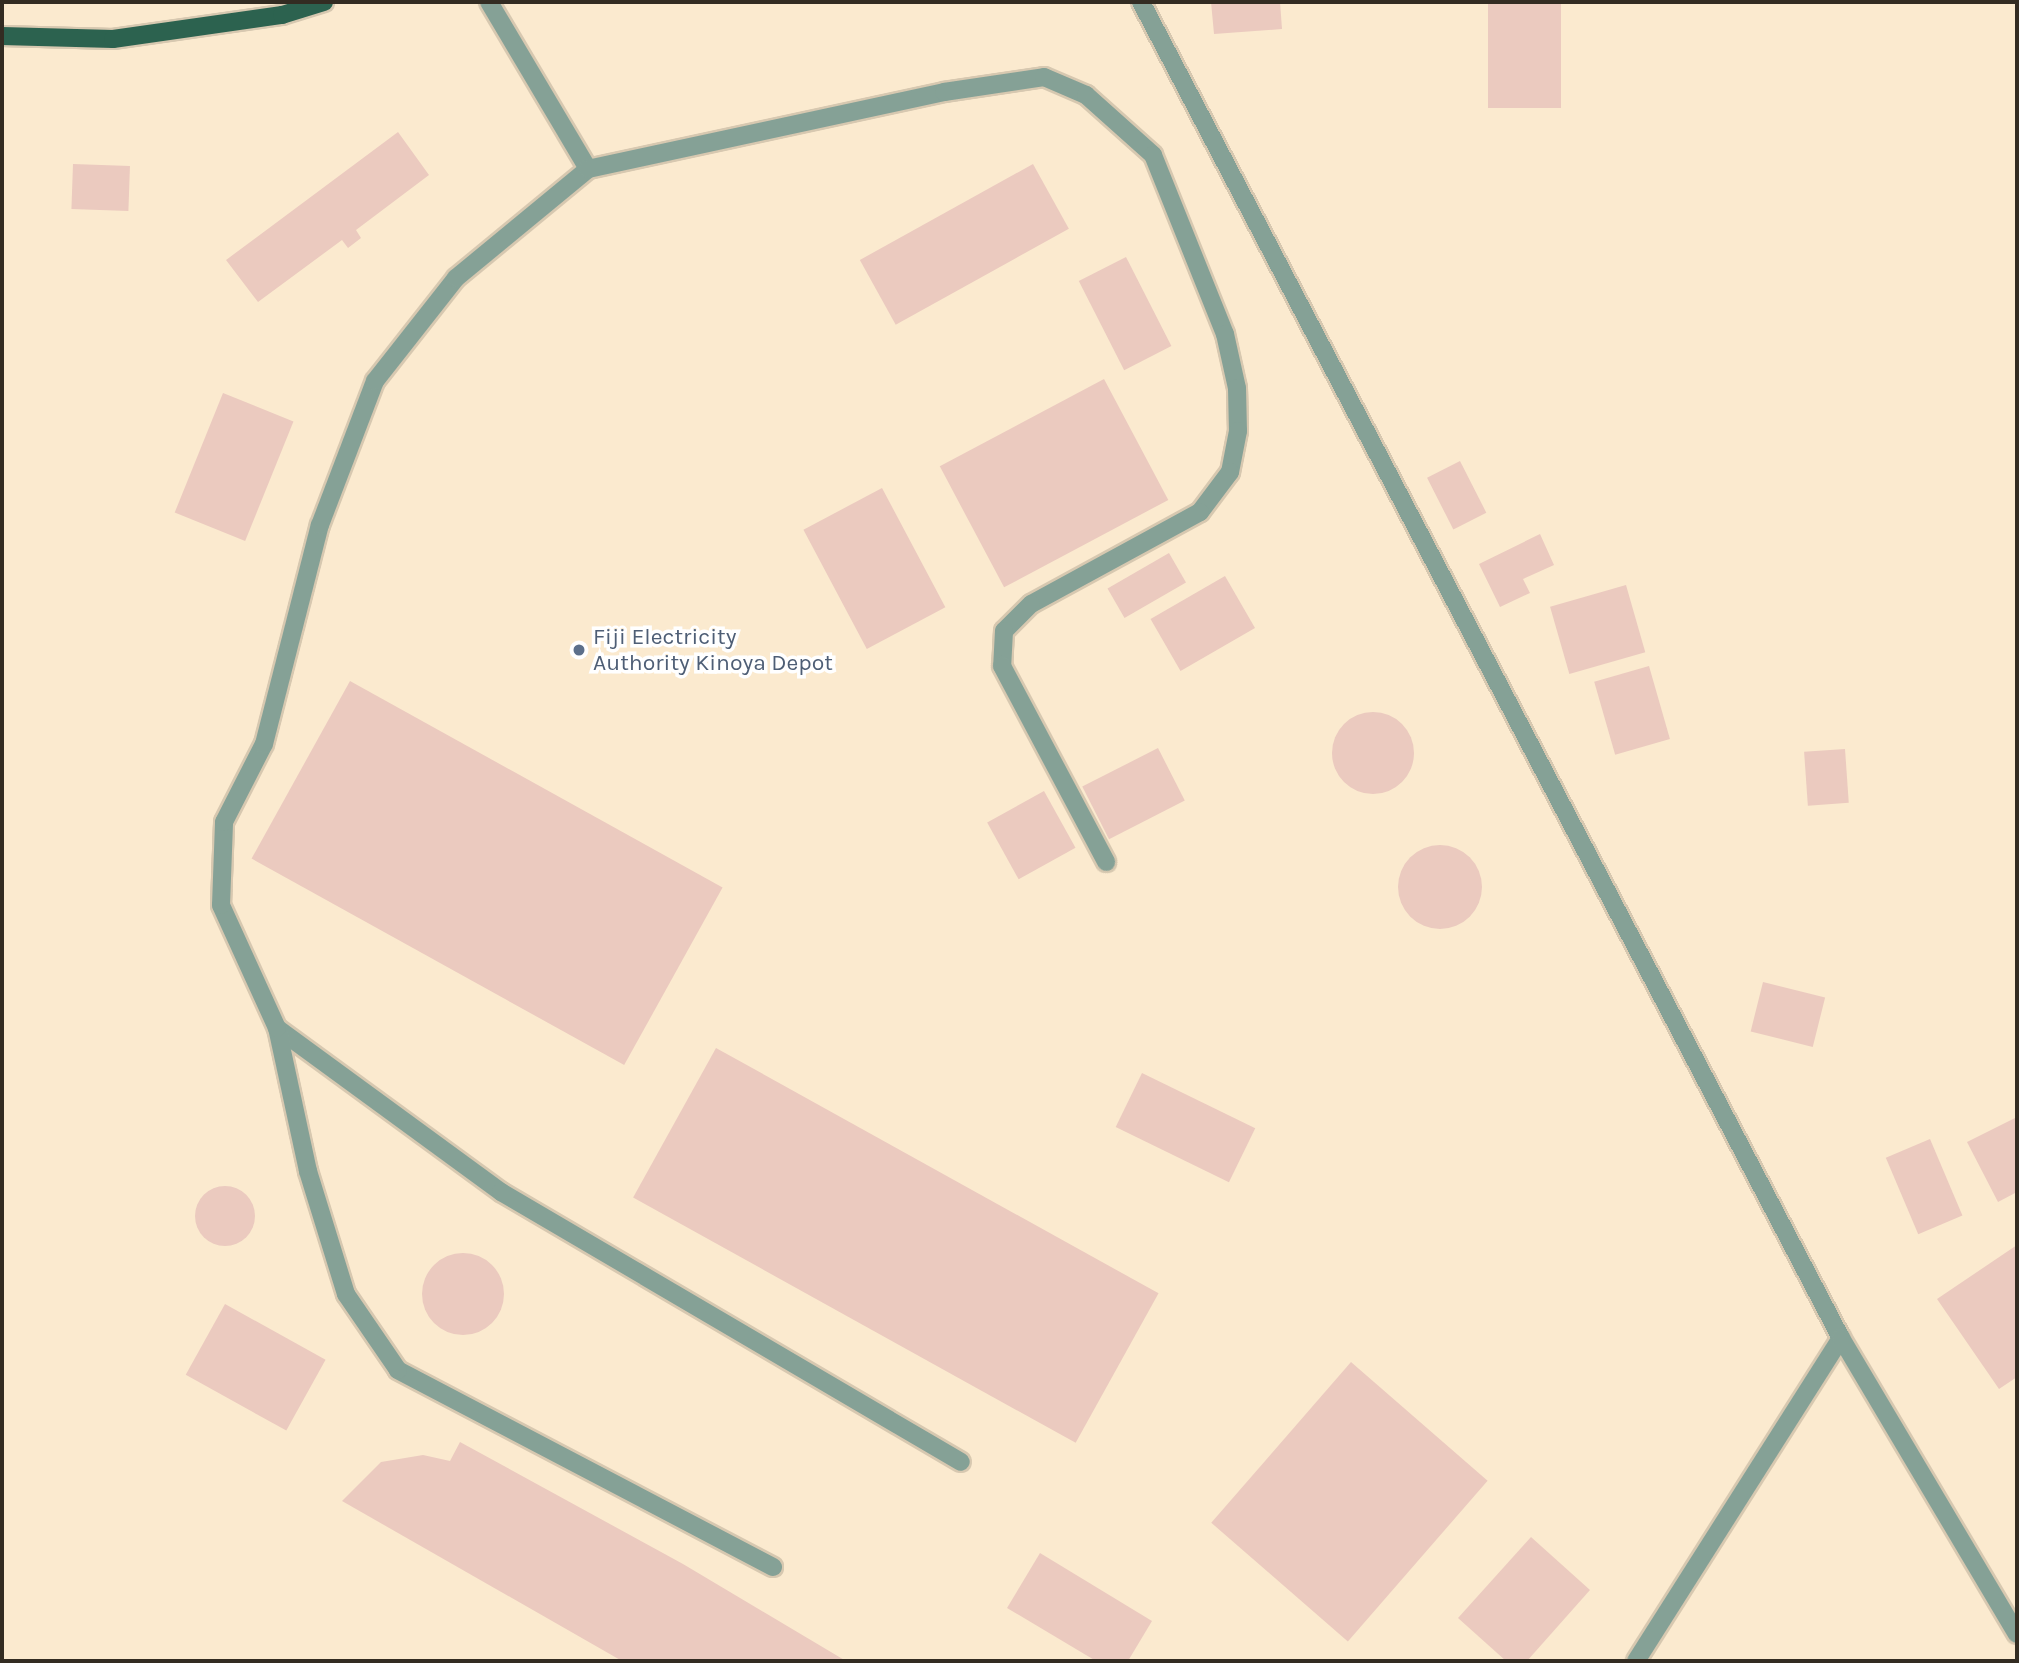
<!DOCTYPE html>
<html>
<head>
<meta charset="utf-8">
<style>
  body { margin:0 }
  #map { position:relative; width:2019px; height:1663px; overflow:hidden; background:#fbeacf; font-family:Karla,sans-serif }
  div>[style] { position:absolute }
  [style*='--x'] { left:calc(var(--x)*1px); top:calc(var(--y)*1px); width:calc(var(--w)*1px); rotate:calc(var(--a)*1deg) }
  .building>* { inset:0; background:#ebcabf; transform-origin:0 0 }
  .round { border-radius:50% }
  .roads { filter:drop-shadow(2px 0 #d7c8b0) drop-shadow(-2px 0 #d7c8b0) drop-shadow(0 2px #d7c8b0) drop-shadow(0 -2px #d7c8b0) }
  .lane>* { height:18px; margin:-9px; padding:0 9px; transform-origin:9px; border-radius:9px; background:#85a196 }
  .street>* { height:18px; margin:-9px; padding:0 9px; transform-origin:9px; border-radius:9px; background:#85a196 }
  .primary>* { height:18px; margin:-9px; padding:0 9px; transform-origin:9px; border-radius:9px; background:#2c624f }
  .dots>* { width:19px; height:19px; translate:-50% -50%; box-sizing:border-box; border:4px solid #fff; border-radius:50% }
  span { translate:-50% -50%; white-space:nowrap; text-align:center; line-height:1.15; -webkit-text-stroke:7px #fff; paint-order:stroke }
  .service-label { font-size:23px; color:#4e5e75 }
  .left { translate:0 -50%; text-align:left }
  .frame { position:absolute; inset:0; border:4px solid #332c22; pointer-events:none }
</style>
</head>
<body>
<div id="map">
  <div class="building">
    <i style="clip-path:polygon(1211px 2px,1280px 2px,1282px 29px,1214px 34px)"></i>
    <i style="left:1488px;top:2px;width:73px;height:106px"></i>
    <i style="clip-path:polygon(398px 132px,429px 175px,356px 230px,361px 238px,348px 248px,342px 240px,258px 302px,226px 260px)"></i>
    <i style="left:73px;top:164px;width:57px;height:45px;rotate:2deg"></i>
    <i style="left:1033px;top:164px;width:74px;height:198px;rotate:61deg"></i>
    <i style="left:1126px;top:257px;width:100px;height:53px;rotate:63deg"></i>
    <i style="left:1104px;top:379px;width:137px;height:186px;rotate:62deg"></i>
    <i style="left:223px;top:393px;width:76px;height:129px;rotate:22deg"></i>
    <i style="left:1460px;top:461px;width:58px;height:37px;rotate:63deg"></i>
    <i style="left:882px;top:488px;width:135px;height:89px;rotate:62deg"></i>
    <i style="clip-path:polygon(1540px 534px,1554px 565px,1523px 579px,1530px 593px,1500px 607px,1479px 564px)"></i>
    <i style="left:1169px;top:553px;width:34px;height:71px;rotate:60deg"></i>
    <i style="left:1225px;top:576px;width:60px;height:86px;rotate:60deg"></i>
    <i style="left:1626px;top:585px;width:70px;height:79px;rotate:74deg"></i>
    <i style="left:1649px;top:666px;width:76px;height:57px;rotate:74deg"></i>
    <i style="left:350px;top:681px;width:426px;height:203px;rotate:29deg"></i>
    <i class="round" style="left:1332px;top:712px;width:82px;height:82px"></i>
    <i style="left:1158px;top:748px;width:59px;height:85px;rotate:63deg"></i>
    <i style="left:1845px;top:749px;width:54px;height:41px;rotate:86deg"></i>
    <i style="left:1044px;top:791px;width:65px;height:65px;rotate:61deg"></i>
    <i class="round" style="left:1398px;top:845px;width:84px;height:84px"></i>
    <i style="left:1763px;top:982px;width:64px;height:51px;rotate:14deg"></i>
    <i style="left:716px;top:1048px;width:506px;height:171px;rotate:29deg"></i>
    <i style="left:1142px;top:1073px;width:126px;height:60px;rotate:26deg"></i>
    <i style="clip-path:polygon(2015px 1118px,2017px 1192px,1998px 1202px,1967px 1142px)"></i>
    <i style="left:1930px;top:1139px;width:83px;height:48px;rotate:67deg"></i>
    <i class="round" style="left:195px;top:1186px;width:60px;height:60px"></i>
    <i style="clip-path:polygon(2017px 1245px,2017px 1377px,1999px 1389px,1937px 1299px)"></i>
    <i class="round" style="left:422px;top:1253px;width:82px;height:82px"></i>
    <i style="left:225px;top:1304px;width:115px;height:81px;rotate:29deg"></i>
    <i style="left:1351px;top:1362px;width:181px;height:213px;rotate:41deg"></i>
    <i style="clip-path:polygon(460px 1442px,683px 1564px,846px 1661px,622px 1661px,342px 1501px,381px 1462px,423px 1455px,450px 1461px)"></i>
    <i style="clip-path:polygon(1531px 1537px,1590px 1590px,1527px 1661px,1506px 1661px,1458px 1618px)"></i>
    <i style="clip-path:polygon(1040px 1553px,1152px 1621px,1128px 1661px,1096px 1661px,1007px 1608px)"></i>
  </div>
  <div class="roads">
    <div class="lane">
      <i style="--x:489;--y:2;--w:194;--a:59.3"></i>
      <i style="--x:277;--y:1028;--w:278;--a:36.2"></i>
      <i style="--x:501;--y:1192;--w:533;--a:30.41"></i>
      <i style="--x:773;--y:1567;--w:424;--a:-152.3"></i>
      <i style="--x:398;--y:1370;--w:92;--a:-124.4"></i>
      <i style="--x:346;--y:1294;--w:129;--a:-107.2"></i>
      <i style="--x:308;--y:1171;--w:146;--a:-102.2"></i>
      <i style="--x:277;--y:1028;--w:135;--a:-114.5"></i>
      <i style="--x:221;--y:905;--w:83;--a:-87.9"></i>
      <i style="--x:224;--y:822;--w:88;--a:-62.9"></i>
      <i style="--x:264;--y:744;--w:226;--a:-75.7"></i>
      <i style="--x:320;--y:525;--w:154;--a:-69.1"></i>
      <i style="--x:375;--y:381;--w:131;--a:-51.8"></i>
      <i style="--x:456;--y:278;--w:171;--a:-39.5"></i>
      <i style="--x:588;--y:169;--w:364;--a:-12.2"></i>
      <i style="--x:944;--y:92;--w:101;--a:-8.5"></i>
      <i style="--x:1044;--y:77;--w:46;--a:23.2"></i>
      <i style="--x:1086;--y:95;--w:90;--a:41.8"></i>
      <i style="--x:1153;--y:155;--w:193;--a:68.1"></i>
      <i style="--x:1225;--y:334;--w:55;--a:77.5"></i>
      <i style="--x:1237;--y:388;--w:43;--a:88.7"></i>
      <i style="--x:1238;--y:431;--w:42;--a:101"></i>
      <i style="--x:1230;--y:472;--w:50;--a:126.9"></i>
      <i style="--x:1200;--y:512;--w:192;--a:151.4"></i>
      <i style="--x:1031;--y:604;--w:38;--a:135"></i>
      <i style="--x:1004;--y:631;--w:35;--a:93"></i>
      <i style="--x:1002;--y:666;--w:222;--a:62"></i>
      <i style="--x:1636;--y:1661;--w:383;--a:-57.6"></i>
    </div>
    <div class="street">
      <i style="--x:1141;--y:2;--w:1508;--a:62.35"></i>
      <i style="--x:1841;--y:1338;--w:344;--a:59.3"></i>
    </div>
    <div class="primary">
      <i style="--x:2;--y:36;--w:111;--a:1.5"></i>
      <i style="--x:113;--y:39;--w:171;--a:-8.1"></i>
      <i style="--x:282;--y:15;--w:44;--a:-17.2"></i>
    </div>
  </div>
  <div class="dots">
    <i style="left:579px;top:650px;background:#5c6f8a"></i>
  </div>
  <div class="service-label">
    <span class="left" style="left:593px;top:650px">Fiji Electricity<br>Authority Kinoya Depot</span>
  </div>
  <div class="frame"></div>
</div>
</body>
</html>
